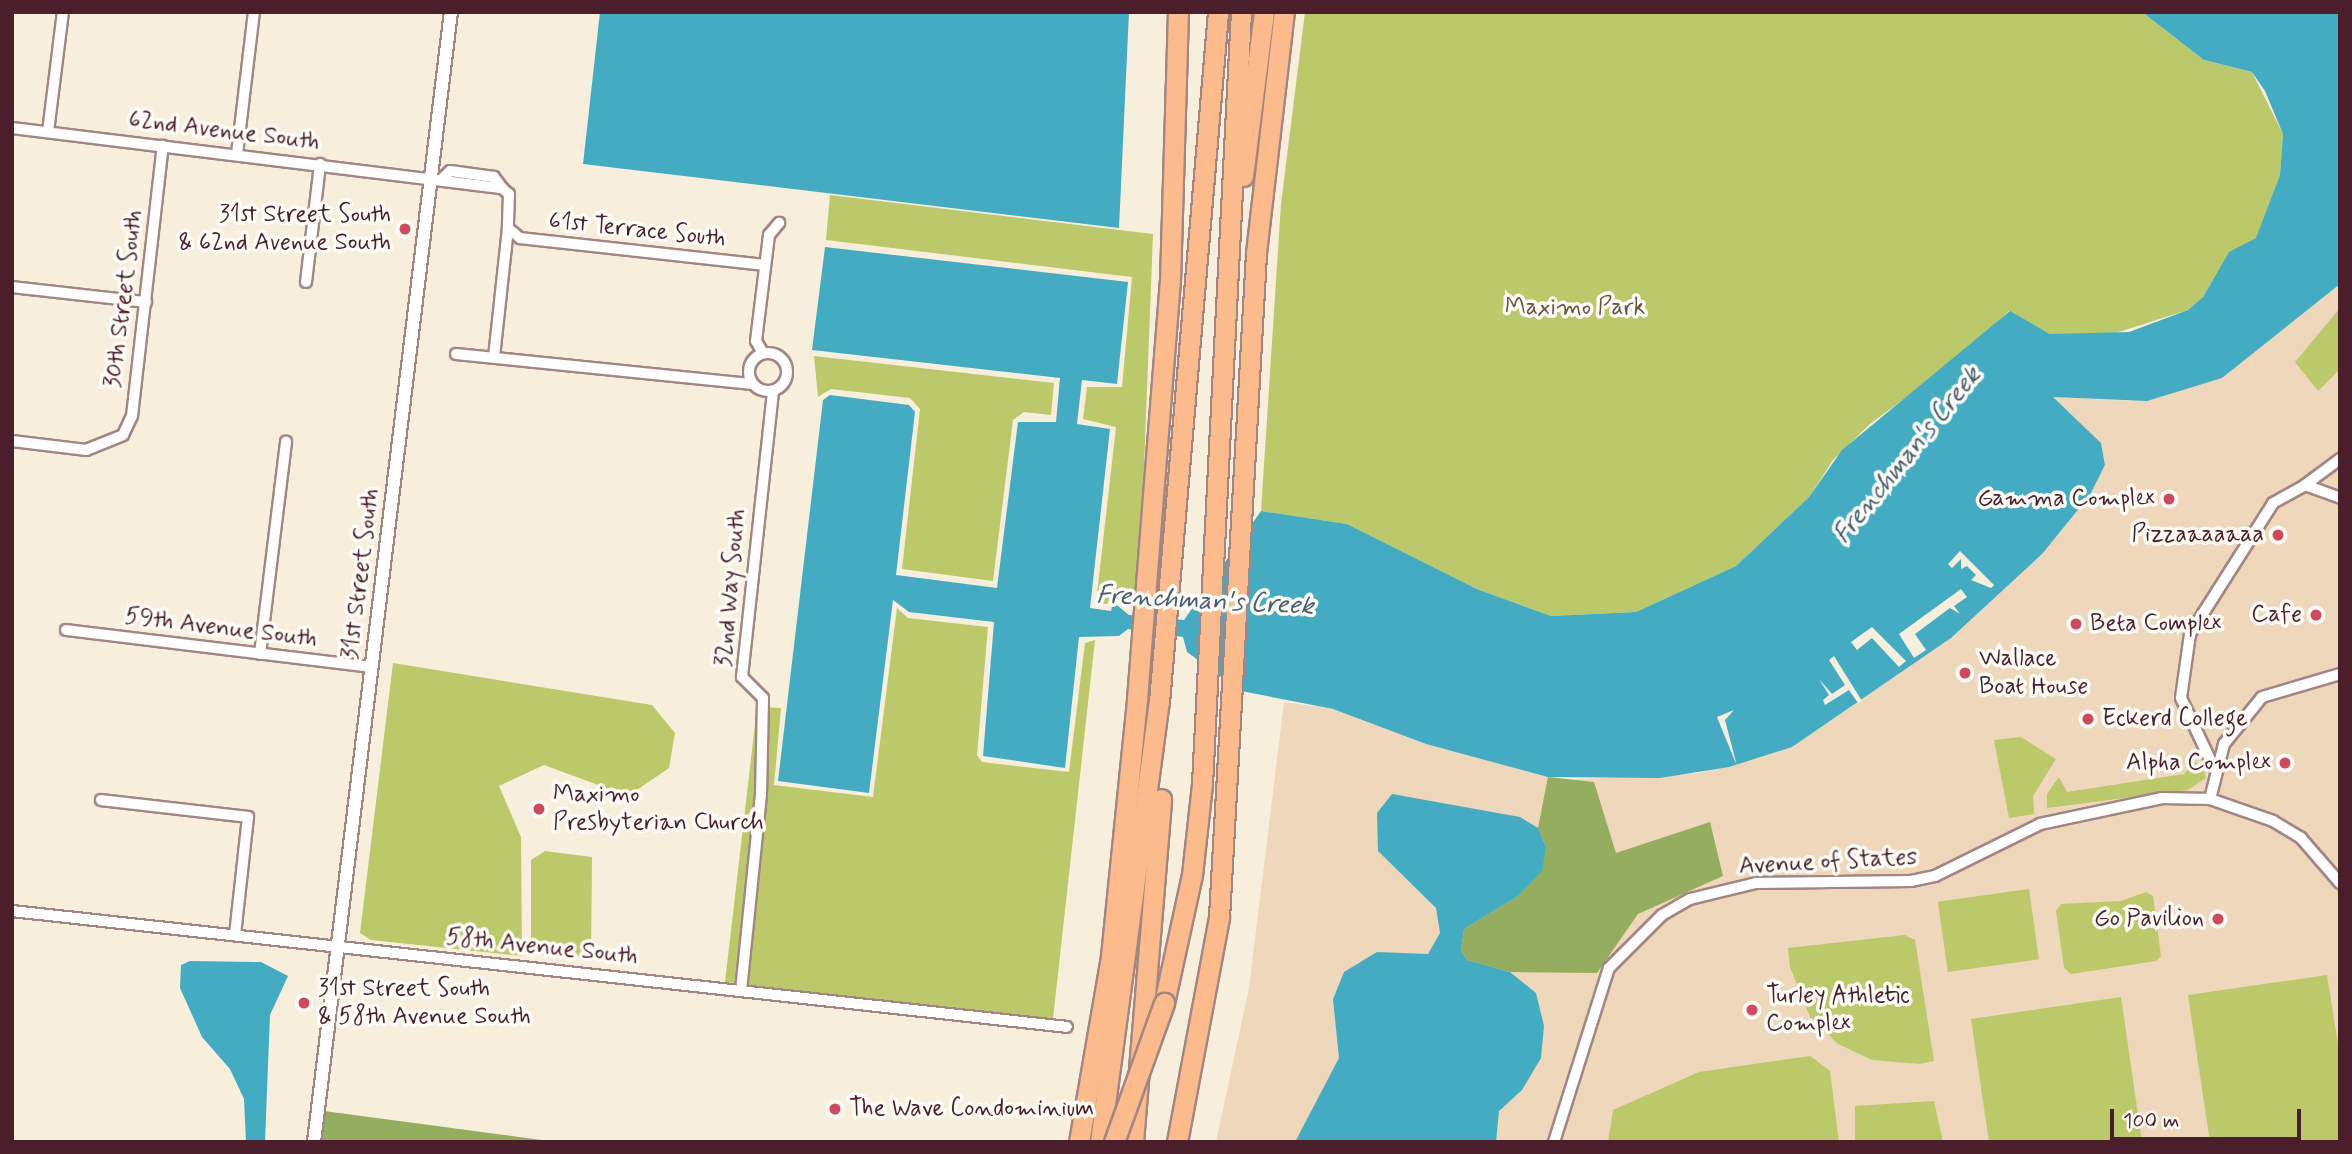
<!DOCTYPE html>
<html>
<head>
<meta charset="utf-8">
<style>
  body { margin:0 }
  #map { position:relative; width:2352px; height:1154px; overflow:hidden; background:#f8eedc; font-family:Mynerve,sans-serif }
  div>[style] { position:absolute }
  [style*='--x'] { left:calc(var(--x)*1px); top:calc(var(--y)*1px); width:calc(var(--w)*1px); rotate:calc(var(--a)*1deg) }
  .built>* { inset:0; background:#eed7bb }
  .green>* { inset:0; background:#bbc96b; transform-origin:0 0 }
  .forest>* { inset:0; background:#94ad5f }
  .water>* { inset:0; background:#43acc2 }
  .pier>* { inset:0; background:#f8eedc }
  .roads { filter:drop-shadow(2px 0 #a18684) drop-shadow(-2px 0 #a18684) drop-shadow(0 2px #a18684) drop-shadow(0 -2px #a18684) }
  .minor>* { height:10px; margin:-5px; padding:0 5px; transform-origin:5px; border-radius:5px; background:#fff }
  .minor>.ring { margin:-5px; padding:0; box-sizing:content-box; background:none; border:10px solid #fff; border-radius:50% }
  .tertiary>* { height:12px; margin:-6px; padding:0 6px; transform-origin:6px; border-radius:6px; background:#fff }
  .motorway>* { height:19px; margin:-9.5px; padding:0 9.5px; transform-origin:9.5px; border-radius:9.5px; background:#fbbb8d }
  .bridges { filter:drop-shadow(2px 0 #a18684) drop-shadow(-2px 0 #a18684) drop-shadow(0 2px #a18684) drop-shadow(0 -2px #a18684) }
  .motorway-bridge>* { height:19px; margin:-9.5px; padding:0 9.5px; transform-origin:9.5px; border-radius:9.5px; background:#fbbb8d }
  .dots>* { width:19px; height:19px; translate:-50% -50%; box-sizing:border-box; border:4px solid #fdfcf7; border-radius:50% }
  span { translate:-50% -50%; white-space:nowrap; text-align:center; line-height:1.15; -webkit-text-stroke:7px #fdfcf7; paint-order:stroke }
  .street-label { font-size:24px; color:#4a1f2b }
  .poi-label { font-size:24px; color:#4a1f2b }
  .right { translate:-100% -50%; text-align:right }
  .left { translate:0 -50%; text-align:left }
  .park-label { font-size:24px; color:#6c523e }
  .water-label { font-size:26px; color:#475e6f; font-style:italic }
  .frame { position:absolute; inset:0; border:14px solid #4a1f2b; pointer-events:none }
  .scale { position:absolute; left:2110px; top:1109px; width:191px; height:32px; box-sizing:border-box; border:4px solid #4a1f2b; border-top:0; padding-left:9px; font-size:21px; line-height:24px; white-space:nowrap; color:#4a1f2b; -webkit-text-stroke:5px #fdfcf7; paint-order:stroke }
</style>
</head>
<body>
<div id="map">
  <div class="built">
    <i style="clip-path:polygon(2340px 284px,2340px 1142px,1216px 1142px,1249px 988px,1284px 702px,1333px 709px,1426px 744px,1565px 780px,1699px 773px,1792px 747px,1951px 638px,2042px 554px,2090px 495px,2105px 465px,2101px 443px,2053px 397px,2130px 401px,2222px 378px)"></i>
  </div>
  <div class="green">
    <i style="clip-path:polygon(1305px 12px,2142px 12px,2204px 60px,2252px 72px,2283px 134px,2280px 175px,2257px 238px,2229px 253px,2203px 297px,2188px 310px,2103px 337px,2050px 334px,2009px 311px,1958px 359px,1870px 424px,1833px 460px,1809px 497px,1736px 566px,1636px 612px,1551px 616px,1477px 589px,1347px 524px,1261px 511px,1281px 204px)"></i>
    <i style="clip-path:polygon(830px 195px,1153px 234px,1139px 598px,1112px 595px,1107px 604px,1096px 603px,1116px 427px,1083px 419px,1087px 387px,1122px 387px,1132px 277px,826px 240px)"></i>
    <i style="clip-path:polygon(2340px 308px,2340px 369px,2318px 391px,2295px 362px)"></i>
    <i style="clip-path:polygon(814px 356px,1054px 383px,1051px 415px,1024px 412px,1013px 420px,993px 581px,902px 569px,920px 409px,910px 398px,831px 389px,818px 397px)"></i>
    <i style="clip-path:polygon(897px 608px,908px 618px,988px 627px,977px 755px,982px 762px,1069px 772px,1085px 643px,1095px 640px,1053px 1019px,748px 985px,768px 789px,755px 788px,735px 983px,725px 982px,757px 707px,781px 708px,774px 785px,873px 797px)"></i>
    <i style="clip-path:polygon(393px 663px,652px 705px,675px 733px,669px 768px,628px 796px,544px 765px,499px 786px,521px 837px,522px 956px,371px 940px,360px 933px)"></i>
    <i style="clip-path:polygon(2021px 737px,2056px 759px,2033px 796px,2034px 814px,2009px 818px,1994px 740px)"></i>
    <i style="clip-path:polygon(2194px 762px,2203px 765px,2206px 778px,2188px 790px,2047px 808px,2047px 794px,2059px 777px,2067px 792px,2184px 774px)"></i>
    <i style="clip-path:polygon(545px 851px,592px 857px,591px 957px,531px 954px,531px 860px)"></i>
    <i style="left:2029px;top:889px;width:71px;height:92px;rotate:82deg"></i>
    <i style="clip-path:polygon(2146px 892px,2153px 896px,2161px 956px,2156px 961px,2071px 974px,2064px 968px,2056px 911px,2061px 904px,2121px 901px)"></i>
    <i style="clip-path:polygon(1905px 935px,1915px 940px,1934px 1061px,1920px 1064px,1872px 1060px,1838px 1044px,1810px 1017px,1790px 967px,1788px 948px)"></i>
    <i style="clip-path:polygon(2327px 975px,2340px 1057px,2340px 1142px,2210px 1142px,2188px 995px)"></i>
    <i style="clip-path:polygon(2121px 997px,2142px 1142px,1989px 1142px,1971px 1019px)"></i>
    <i style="clip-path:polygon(1810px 1056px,1830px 1071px,1839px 1142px,1608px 1142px,1613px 1110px,1699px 1072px)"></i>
    <i style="clip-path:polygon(1934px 1101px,1943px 1142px,1855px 1142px,1855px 1106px)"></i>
  </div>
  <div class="forest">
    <i style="clip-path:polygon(1548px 777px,1594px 782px,1616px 853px,1710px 822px,1723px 876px,1638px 914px,1597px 973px,1510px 972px,1467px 960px,1461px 951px,1464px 929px,1518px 896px,1546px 847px,1538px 828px)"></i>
    <i style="clip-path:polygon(324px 1111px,557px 1142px,320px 1142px)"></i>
  </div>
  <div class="water">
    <i style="clip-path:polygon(600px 12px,1129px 12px,1119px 228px,583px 164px)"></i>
    <i style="clip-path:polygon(2142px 12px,2340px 12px,2340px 284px,2222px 378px,2147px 401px,2053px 397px,2101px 443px,2105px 465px,2090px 495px,2042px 554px,1951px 638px,1792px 747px,1729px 767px,1660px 778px,1548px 777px,1426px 744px,1333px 709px,1241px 691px,1187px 652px,1183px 637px,1128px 629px,1119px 636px,1079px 637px,1065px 768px,983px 756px,994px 622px,909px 612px,893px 600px,869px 793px,778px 781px,823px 400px,830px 395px,909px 405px,915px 412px,896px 575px,997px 588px,1018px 422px,1056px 422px,1060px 378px,812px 350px,825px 247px,1128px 282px,1117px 384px,1082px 380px,1077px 424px,1110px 429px,1090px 608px,1111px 611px,1113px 602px,1129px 615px,1184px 620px,1261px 511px,1347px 524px,1477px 589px,1551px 616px,1636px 612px,1736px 566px,1809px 497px,1842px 450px,2010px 311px,2050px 334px,2129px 332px,2188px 310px,2203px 297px,2229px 252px,2256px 238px,2280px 175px,2283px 134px,2265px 91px,2252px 72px,2204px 60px)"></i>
    <i style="clip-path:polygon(1392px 794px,1520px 817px,1538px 828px,1546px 847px,1542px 871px,1518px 896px,1464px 929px,1461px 951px,1467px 960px,1510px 972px,1536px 993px,1544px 1026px,1541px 1058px,1522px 1090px,1499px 1111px,1496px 1142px,1295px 1142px,1339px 1058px,1333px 999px,1344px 972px,1377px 952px,1428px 954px,1440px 933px,1436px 908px,1378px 851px,1377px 813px)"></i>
    <i style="clip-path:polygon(190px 961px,261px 962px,288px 976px,270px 1015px,265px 1142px,246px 1142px,244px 1099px,230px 1069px,202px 1037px,180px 988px,181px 965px)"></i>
  </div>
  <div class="pier">
    <i style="clip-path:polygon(1960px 551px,1994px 585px,1991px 588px,1971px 580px,1976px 575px,1967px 566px,1961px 569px,1961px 559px,1952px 568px,1948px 564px)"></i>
    <i style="clip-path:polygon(1961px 589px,1967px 597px,1954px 606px,1960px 614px,1950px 608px,1915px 634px,1926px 650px,1914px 658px,1899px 634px)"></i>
    <i style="clip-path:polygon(1872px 627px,1906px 661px,1899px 667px,1872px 638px,1857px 650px,1851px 642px)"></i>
    <i style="clip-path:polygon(1834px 656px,1862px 701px,1858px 703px,1849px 690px,1825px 705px,1823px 700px,1829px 695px,1819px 679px,1832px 694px,1845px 685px,1829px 660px)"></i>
    <i style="clip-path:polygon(1734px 710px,1725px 720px,1737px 766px,1717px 717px)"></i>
  </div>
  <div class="roads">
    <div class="minor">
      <i style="--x:12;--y:128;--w:494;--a:7"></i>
      <i style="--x:502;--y:188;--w:14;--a:-126"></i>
      <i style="--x:494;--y:177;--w:44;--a:-172.2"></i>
      <i style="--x:450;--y:171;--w:10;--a:135"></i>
      <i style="--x:48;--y:132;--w:121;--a:-82.9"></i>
      <i style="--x:237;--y:154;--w:143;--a:-83.2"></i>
      <i style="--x:502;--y:188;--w:9;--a:41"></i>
      <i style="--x:509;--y:194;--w:34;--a:92"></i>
      <i style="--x:508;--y:228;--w:16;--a:40"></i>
      <i style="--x:520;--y:238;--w:246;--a:6.3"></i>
      <i style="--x:306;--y:282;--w:119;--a:-83.2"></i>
      <i style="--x:12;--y:287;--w:135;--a:6.4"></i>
      <i class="ring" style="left:749px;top:353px;width:28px;height:28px"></i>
      <i style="--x:763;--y:353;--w:14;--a:-120"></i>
      <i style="--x:756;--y:341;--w:107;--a:-83"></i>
      <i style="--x:769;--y:235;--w:16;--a:-50"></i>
      <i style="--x:456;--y:354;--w:298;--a:5.8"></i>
      <i style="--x:494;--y:357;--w:130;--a:-83.8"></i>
      <i style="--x:12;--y:441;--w:75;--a:6.9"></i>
      <i style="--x:86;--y:450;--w:40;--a:-22"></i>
      <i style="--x:123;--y:435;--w:21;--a:-65"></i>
      <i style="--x:132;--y:416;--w:272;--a:-83.5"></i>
      <i style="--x:2305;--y:485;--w:44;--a:-36.6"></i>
      <i style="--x:66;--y:630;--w:307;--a:6.9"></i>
      <i style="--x:260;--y:654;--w:214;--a:-83"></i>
      <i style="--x:2214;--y:768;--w:77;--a:-115.2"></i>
      <i style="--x:2181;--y:698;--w:65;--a:-82"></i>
      <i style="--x:2190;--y:634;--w:155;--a:-57.6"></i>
      <i style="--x:2273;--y:503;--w:37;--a:-29"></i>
      <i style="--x:2305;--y:485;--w:37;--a:20"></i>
      <i style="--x:2210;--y:799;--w:57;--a:-75.7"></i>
      <i style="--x:2224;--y:744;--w:60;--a:-51"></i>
      <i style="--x:2262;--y:697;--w:81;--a:-16.4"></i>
      <i style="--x:101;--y:800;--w:148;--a:6.6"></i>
      <i style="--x:248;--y:817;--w:119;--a:96.3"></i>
      <i style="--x:12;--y:911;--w:1061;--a:6.27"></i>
      <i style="--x:741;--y:991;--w:197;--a:-84.2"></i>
      <i style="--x:761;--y:795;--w:97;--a:-88.8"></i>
      <i style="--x:763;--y:698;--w:30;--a:-135"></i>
      <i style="--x:742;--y:677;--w:288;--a:-83.8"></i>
      <i style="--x:1554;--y:1142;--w:182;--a:-72.5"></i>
      <i style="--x:1609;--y:968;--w:75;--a:-45"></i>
      <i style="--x:1662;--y:915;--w:32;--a:-30"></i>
      <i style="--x:1690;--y:899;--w:68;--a:-13.6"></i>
      <i style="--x:1756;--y:883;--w:155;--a:-0.7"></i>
      <i style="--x:1911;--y:881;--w:25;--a:-12"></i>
      <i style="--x:1935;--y:876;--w:117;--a:-26.3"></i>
      <i style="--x:2040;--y:824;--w:125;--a:-12"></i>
      <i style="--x:2162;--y:798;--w:48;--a:1.2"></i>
      <i style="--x:2210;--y:799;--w:67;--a:19.2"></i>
      <i style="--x:2273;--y:821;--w:33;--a:31"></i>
      <i style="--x:2301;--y:838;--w:60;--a:49.1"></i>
    </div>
    <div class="tertiary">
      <i style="--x:314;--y:1142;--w:1138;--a:-83.09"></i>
    </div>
    <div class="motorway">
      <i style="--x:1243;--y:176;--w:165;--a:-82.7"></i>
      <i style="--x:1164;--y:1003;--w:131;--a:-77.7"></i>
      <i style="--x:1192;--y:875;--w:92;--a:-83.7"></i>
      <i style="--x:1202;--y:784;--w:773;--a:-87.11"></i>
      <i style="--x:1079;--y:1142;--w:189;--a:-80.2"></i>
      <i style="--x:1111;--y:956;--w:258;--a:-84.2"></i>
      <i style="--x:1137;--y:699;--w:419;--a:-85.5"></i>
      <i style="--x:1170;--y:281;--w:269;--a:-88.3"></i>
      <i style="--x:1100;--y:1142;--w:444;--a:-82.4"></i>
      <i style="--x:1159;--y:702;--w:693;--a:-85.11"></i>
      <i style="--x:1133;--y:1142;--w:344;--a:-85.3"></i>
      <i style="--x:1177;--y:1142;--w:229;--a:-79.4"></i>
      <i style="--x:1219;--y:917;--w:665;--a:-86.81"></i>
      <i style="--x:1256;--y:253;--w:243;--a:-83.4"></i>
    </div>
  </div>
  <div class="bridges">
    <div class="motorway-bridge">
      <i style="--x:1114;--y:1142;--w:148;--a:-70.2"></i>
    </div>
  </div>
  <div class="dots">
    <i style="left:405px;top:229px;background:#d1495b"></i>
    <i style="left:2169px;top:499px;background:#d1495b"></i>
    <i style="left:2278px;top:535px;background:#d1495b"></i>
    <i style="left:2316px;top:615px;background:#d1495b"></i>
    <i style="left:2076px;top:624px;background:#d1495b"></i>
    <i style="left:1965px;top:673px;background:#d1495b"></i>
    <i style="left:2088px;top:719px;background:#d1495b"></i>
    <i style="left:2285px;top:763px;background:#d1495b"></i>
    <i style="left:539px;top:809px;background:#d1495b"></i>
    <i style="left:2218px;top:919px;background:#d1495b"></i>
    <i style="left:304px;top:1003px;background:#d1495b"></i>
    <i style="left:1752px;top:1010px;background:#d1495b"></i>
    <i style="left:835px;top:1109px;background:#d1495b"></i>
  </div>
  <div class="street-label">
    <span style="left:224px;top:131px;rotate:7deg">62nd Avenue South</span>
    <span style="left:637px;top:230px;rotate:6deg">61st Terrace South</span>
    <span style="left:124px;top:299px;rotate:-83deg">30th Street South</span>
    <span style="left:361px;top:574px;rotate:-83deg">31st Street South</span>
    <span style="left:731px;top:588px;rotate:-85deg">32nd Way South</span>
    <span style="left:221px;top:628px;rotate:7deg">59th Avenue South</span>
    <span style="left:1828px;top:862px;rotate:-3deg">Avenue of States</span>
    <span style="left:542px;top:947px;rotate:6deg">58th Avenue South</span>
  </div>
  <div class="poi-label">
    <span class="right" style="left:391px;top:229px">31st Street South<br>&amp; 62nd Avenue South</span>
    <span class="right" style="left:2155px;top:499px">Gamma Complex</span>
    <span class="right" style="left:2264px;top:535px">Pizzaaaaaaa</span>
    <span class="right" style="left:2302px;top:615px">Cafe</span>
    <span class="left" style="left:2090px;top:624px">Beta Complex</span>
    <span class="left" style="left:1979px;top:673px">Wallace<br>Boat House</span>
    <span class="left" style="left:2102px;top:719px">Eckerd College</span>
    <span class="right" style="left:2271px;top:763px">Alpha Complex</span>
    <span class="left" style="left:553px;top:809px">Maximo<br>Presbyterian Church</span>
    <span class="right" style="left:2204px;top:919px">Go Pavilion</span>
    <span class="left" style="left:318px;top:1003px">31st Street South<br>&amp; 58th Avenue South</span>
    <span class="left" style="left:1766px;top:1010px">Turley Athletic<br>Complex</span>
    <span class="left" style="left:849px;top:1109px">The Wave Condominium</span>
  </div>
  <div class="park-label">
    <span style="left:1575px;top:308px">Maximo Park</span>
  </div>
  <div class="water-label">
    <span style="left:1908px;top:456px;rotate:-51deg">Frenchman's Creek</span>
    <span style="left:1205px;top:602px;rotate:3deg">Frenchman's Creek</span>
  </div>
  <div class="frame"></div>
  <div class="scale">100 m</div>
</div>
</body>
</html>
